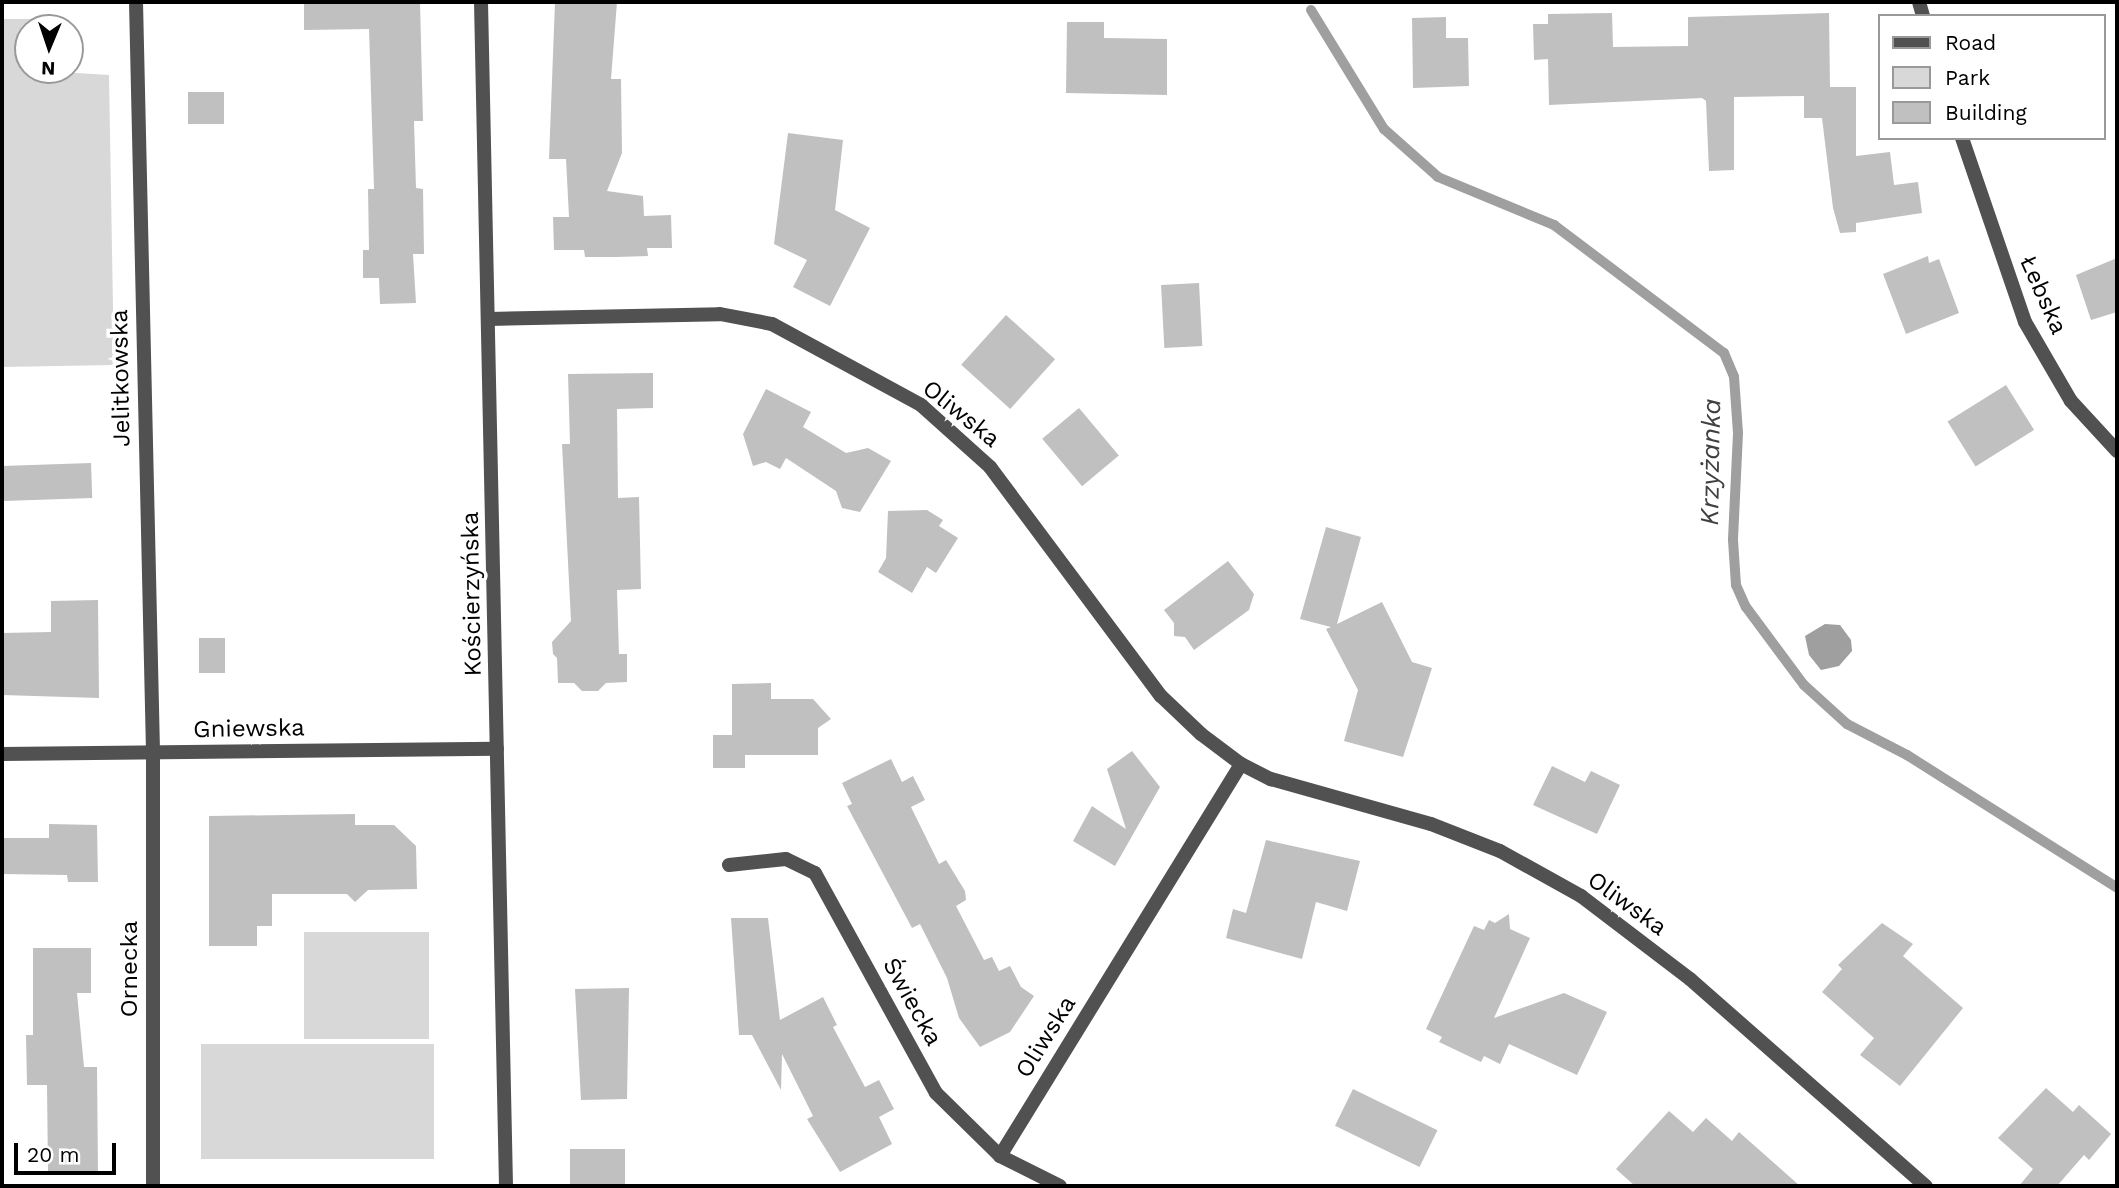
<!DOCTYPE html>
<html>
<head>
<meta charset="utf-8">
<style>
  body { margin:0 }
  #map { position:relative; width:2119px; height:1188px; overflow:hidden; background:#fff; font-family:"Work Sans",sans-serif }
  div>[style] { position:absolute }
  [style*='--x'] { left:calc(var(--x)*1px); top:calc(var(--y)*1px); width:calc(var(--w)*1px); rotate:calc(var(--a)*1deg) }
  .green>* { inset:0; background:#d8d8d8; transform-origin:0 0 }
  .water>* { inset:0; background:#9f9f9f }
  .stream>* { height:10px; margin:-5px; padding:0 5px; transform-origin:5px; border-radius:5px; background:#9f9f9f }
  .building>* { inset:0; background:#c0c0c0; transform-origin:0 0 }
  .minor>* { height:14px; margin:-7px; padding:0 7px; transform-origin:7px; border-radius:7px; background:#515151 }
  span { translate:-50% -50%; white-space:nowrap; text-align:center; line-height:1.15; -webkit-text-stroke:7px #fff; paint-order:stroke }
  .street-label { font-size:24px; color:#000 }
  .water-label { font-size:26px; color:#404040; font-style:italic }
  .frame { position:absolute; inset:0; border:4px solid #000; pointer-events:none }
  .legend { position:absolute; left:1878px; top:14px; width:228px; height:126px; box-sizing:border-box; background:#fff; border:2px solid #999; margin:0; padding:9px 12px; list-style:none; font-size:21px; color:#000 }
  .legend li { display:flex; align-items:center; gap:14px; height:35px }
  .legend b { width:35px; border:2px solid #999 }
  .north { position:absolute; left:14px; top:14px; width:70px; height:70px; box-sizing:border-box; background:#fff; border:2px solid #999; border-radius:50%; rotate:182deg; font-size:19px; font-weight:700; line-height:28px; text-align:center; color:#000 }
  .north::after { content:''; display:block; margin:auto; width:24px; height:32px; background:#000; clip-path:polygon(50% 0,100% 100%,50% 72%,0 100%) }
  .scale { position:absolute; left:14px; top:1143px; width:102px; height:32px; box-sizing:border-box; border:4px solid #000; border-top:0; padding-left:9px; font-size:21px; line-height:24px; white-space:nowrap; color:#000; -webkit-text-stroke:5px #fff; paint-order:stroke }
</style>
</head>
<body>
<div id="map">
  <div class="green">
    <i style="clip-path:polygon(2px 19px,50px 19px,50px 28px,28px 28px,28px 70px,109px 75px,114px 365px,2px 367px)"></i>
    <i style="left:304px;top:932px;width:125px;height:107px"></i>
    <i style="left:201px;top:1044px;width:233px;height:115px"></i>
  </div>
  <div class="water">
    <i style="clip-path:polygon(1825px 624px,1840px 625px,1851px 640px,1852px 651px,1839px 666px,1821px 670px,1809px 655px,1805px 636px)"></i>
  </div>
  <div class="stream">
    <i style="--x:1311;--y:10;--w:140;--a:58.5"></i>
    <i style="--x:1384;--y:129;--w:72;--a:41.6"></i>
    <i style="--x:1438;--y:177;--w:126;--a:22.5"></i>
    <i style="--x:1554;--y:225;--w:213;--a:37"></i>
    <i style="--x:1724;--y:353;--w:26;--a:67"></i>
    <i style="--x:1734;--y:377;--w:56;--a:85.9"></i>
    <i style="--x:1738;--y:433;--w:107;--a:92.7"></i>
    <i style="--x:1733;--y:540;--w:45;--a:86.2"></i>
    <i style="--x:1736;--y:585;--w:24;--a:66"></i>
    <i style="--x:1746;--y:607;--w:97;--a:53.4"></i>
    <i style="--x:1804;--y:685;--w:58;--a:42.2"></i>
    <i style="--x:1847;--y:724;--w:68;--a:27.3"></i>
    <i style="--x:1907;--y:755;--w:249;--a:32.3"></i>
  </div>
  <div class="building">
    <i style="clip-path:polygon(304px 2px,420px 2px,423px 121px,414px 121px,416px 188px,423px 189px,424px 254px,413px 254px,416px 303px,380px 304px,379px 278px,363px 278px,363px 250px,369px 250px,368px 189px,374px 189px,369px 29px,304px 30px)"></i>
    <i style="clip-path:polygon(555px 2px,617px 2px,611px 79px,621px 79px,622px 153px,607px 191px,643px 196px,644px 216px,671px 215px,672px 248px,647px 248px,648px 256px,617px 257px,585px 257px,584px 250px,554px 250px,553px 217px,569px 217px,566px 159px,549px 159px)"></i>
    <i style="clip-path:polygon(1612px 13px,1613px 47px,1688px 46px,1688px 17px,1829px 13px,1830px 87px,1856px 87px,1856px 156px,1890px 152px,1894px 185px,1918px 182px,1922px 213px,1856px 223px,1856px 232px,1840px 233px,1833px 208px,1822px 118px,1804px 118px,1804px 96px,1734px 97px,1734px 170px,1709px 171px,1706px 101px,1702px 98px,1549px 105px,1548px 59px,1534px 60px,1533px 24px,1548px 24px,1548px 14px)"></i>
    <i style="clip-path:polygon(1446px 17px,1446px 38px,1468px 38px,1469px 86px,1413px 88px,1412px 18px)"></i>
    <i style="clip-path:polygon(1067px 22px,1104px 22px,1104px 38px,1167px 39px,1167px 95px,1066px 93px)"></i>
    <i style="left:188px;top:92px;width:36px;height:32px"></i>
    <i style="clip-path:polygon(788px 133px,843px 140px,835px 210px,870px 228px,830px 306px,793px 287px,807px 260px,774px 244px)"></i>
    <i style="clip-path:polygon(1928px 256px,1929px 263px,1939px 259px,1959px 313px,1906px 334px,1883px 274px)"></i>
    <i style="clip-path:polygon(2117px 258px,2117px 312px,2091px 320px,2076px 275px)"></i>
    <i style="left:1199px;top:283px;width:63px;height:38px;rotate:87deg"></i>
    <i style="left:1006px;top:315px;width:66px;height:67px;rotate:42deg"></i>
    <i style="clip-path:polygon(653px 373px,653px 408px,617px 409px,618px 498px,639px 497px,641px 589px,617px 590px,619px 654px,627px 654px,627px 682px,606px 683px,598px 691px,582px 691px,574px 683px,558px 683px,557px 658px,553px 654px,552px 642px,571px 621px,562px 444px,570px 444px,568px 374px)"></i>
    <i style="left:2006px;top:385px;width:53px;height:69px;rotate:58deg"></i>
    <i style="clip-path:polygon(766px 389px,811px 412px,803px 427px,846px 453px,868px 448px,891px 461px,860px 512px,842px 508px,836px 491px,786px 458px,780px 469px,766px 462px,753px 466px,743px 434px)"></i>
    <i style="left:1079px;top:408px;width:62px;height:48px;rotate:50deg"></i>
    <i style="left:91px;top:463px;width:35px;height:89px;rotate:88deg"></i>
    <i style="clip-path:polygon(927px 510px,943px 520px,939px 526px,958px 538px,936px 573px,927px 567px,912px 593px,878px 572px,886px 558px,888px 511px)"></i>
    <i style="clip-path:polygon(1326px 527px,1361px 537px,1337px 624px,1382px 602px,1412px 662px,1432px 668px,1403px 757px,1344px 741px,1358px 690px,1326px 629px,1331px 627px,1300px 619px)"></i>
    <i style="clip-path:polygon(1228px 561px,1254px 594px,1249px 610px,1194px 650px,1185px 637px,1174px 636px,1174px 623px,1164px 610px)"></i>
    <i style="clip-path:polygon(98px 600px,99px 698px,2px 695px,2px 633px,51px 632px,51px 601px)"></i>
    <i style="left:199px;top:638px;width:26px;height:35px"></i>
    <i style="clip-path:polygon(771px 683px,771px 699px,813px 699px,831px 719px,818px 728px,818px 755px,745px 755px,745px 768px,713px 768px,713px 735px,732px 735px,732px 684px)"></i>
    <i style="clip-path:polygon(1132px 751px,1160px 787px,1115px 866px,1073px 841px,1092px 806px,1126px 829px,1107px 769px)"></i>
    <i style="clip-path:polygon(891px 759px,902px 782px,913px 776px,925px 800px,911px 807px,939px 864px,946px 860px,965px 891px,966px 900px,956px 906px,984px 960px,992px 957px,999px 971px,1010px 966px,1021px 987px,1034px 996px,1010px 1032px,980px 1047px,959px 1018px,947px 978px,920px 924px,912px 928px,847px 806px,852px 804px,842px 783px)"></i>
    <i style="clip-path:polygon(1552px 766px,1585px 782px,1591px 771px,1620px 785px,1597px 834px,1533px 805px)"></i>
    <i style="clip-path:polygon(355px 814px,355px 825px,394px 825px,416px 846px,417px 889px,368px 890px,355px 902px,347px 894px,272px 894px,272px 926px,257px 926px,257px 946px,209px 946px,209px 816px)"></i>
    <i style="clip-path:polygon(49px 824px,97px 825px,98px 882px,68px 882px,67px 875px,2px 874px,2px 838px,49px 838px)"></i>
    <i style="clip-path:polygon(1266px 840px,1360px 861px,1347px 911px,1316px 902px,1302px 959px,1226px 938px,1233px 909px,1246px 913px)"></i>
    <i style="clip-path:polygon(1509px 914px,1510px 929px,1530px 938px,1494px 1018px,1564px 993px,1607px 1012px,1577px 1075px,1509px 1044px,1500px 1064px,1484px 1056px,1481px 1062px,1439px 1042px,1442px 1037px,1426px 1029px,1474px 926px,1484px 930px,1489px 920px,1495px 923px)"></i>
    <i style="clip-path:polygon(731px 918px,768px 918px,780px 1020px,823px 997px,837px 1025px,833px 1027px,865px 1087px,879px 1080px,894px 1109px,879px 1117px,892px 1144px,840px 1172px,807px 1119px,813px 1116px,782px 1054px,781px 1090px,752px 1035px,739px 1035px)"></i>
    <i style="clip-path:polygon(1882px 923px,1913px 944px,1903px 956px,1963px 1008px,1900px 1086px,1860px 1055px,1874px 1038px,1822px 992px,1842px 969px,1838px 965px)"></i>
    <i style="clip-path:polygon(33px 948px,91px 948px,91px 993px,77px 993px,84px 1067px,97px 1067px,98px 1173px,48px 1173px,47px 1085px,27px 1085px,26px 1035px,33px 1035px)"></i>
    <i style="clip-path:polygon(629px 988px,627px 1099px,581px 1100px,575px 989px)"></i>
    <i style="clip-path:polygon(2046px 1088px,2073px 1112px,2079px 1105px,2111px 1134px,2089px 1160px,2084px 1155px,2057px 1186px,2019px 1186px,2033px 1169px,1998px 1138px)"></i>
    <i style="left:1353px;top:1089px;width:94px;height:41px;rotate:26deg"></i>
    <i style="clip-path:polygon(1669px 1111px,1693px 1132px,1706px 1118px,1732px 1141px,1739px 1132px,1800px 1186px,1635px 1186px,1616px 1169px)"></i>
    <i style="left:625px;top:1149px;width:37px;height:55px;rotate:90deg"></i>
  </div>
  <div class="minor">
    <i style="--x:136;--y:2;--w:751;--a:88.7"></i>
    <i style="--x:153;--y:753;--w:433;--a:90"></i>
    <i style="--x:481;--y:2;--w:1184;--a:88.79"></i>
    <i style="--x:1919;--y:2;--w:15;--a:74"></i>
    <i style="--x:1962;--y:138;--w:194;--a:71.1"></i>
    <i style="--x:2025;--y:322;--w:91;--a:59.8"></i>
    <i style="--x:2071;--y:401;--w:68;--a:47.4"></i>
    <i style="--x:489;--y:319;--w:231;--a:-1.2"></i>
    <i style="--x:720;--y:314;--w:53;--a:10.9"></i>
    <i style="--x:772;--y:324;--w:170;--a:28.5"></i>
    <i style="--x:921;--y:405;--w:93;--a:41.9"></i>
    <i style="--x:990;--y:467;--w:286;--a:53.3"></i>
    <i style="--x:1161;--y:696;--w:55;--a:43.5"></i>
    <i style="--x:1201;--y:734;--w:50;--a:36.9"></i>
    <i style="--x:1241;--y:764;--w:34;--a:27"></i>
    <i style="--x:1271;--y:779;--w:166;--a:15.7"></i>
    <i style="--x:1431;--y:824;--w:74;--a:21.4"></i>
    <i style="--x:1500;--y:851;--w:93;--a:29.1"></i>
    <i style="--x:1581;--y:896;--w:137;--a:37.3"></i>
    <i style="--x:1690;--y:979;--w:314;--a:41.3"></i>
    <i style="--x:2;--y:754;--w:495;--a:-0.6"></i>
    <i style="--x:729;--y:865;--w:57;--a:-6"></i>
    <i style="--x:786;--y:859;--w:32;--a:26"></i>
    <i style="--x:815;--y:873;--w:251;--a:61.2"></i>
    <i style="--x:936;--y:1093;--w:90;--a:44.5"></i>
    <i style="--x:1000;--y:1156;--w:67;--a:26.6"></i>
    <i style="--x:1000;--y:1156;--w:460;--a:-58.4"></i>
  </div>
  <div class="street-label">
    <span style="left:2043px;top:295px;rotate:66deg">Łebska</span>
    <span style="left:121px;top:378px;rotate:-91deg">Jelitkowska</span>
    <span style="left:961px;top:414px;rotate:39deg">Oliwska</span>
    <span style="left:472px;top:594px;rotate:-91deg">Kościerzyńska</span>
    <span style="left:249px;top:729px;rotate:-1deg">Gniewska</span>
    <span style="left:1627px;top:904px;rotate:36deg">Oliwska</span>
    <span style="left:130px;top:969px;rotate:-90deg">Ornecka</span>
    <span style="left:912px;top:1002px;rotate:61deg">Świecka</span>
    <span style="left:1046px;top:1037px;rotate:-58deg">Oliwska</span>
  </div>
  <div class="water-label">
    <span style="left:1711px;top:462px;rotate:-89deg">Krzyżanka</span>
  </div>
  <div class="frame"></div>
  <ul class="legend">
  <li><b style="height:9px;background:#515151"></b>Road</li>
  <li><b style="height:19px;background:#d8d8d8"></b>Park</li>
  <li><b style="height:19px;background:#c0c0c0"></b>Building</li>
  </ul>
  <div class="north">N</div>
  <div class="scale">20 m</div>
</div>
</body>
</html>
